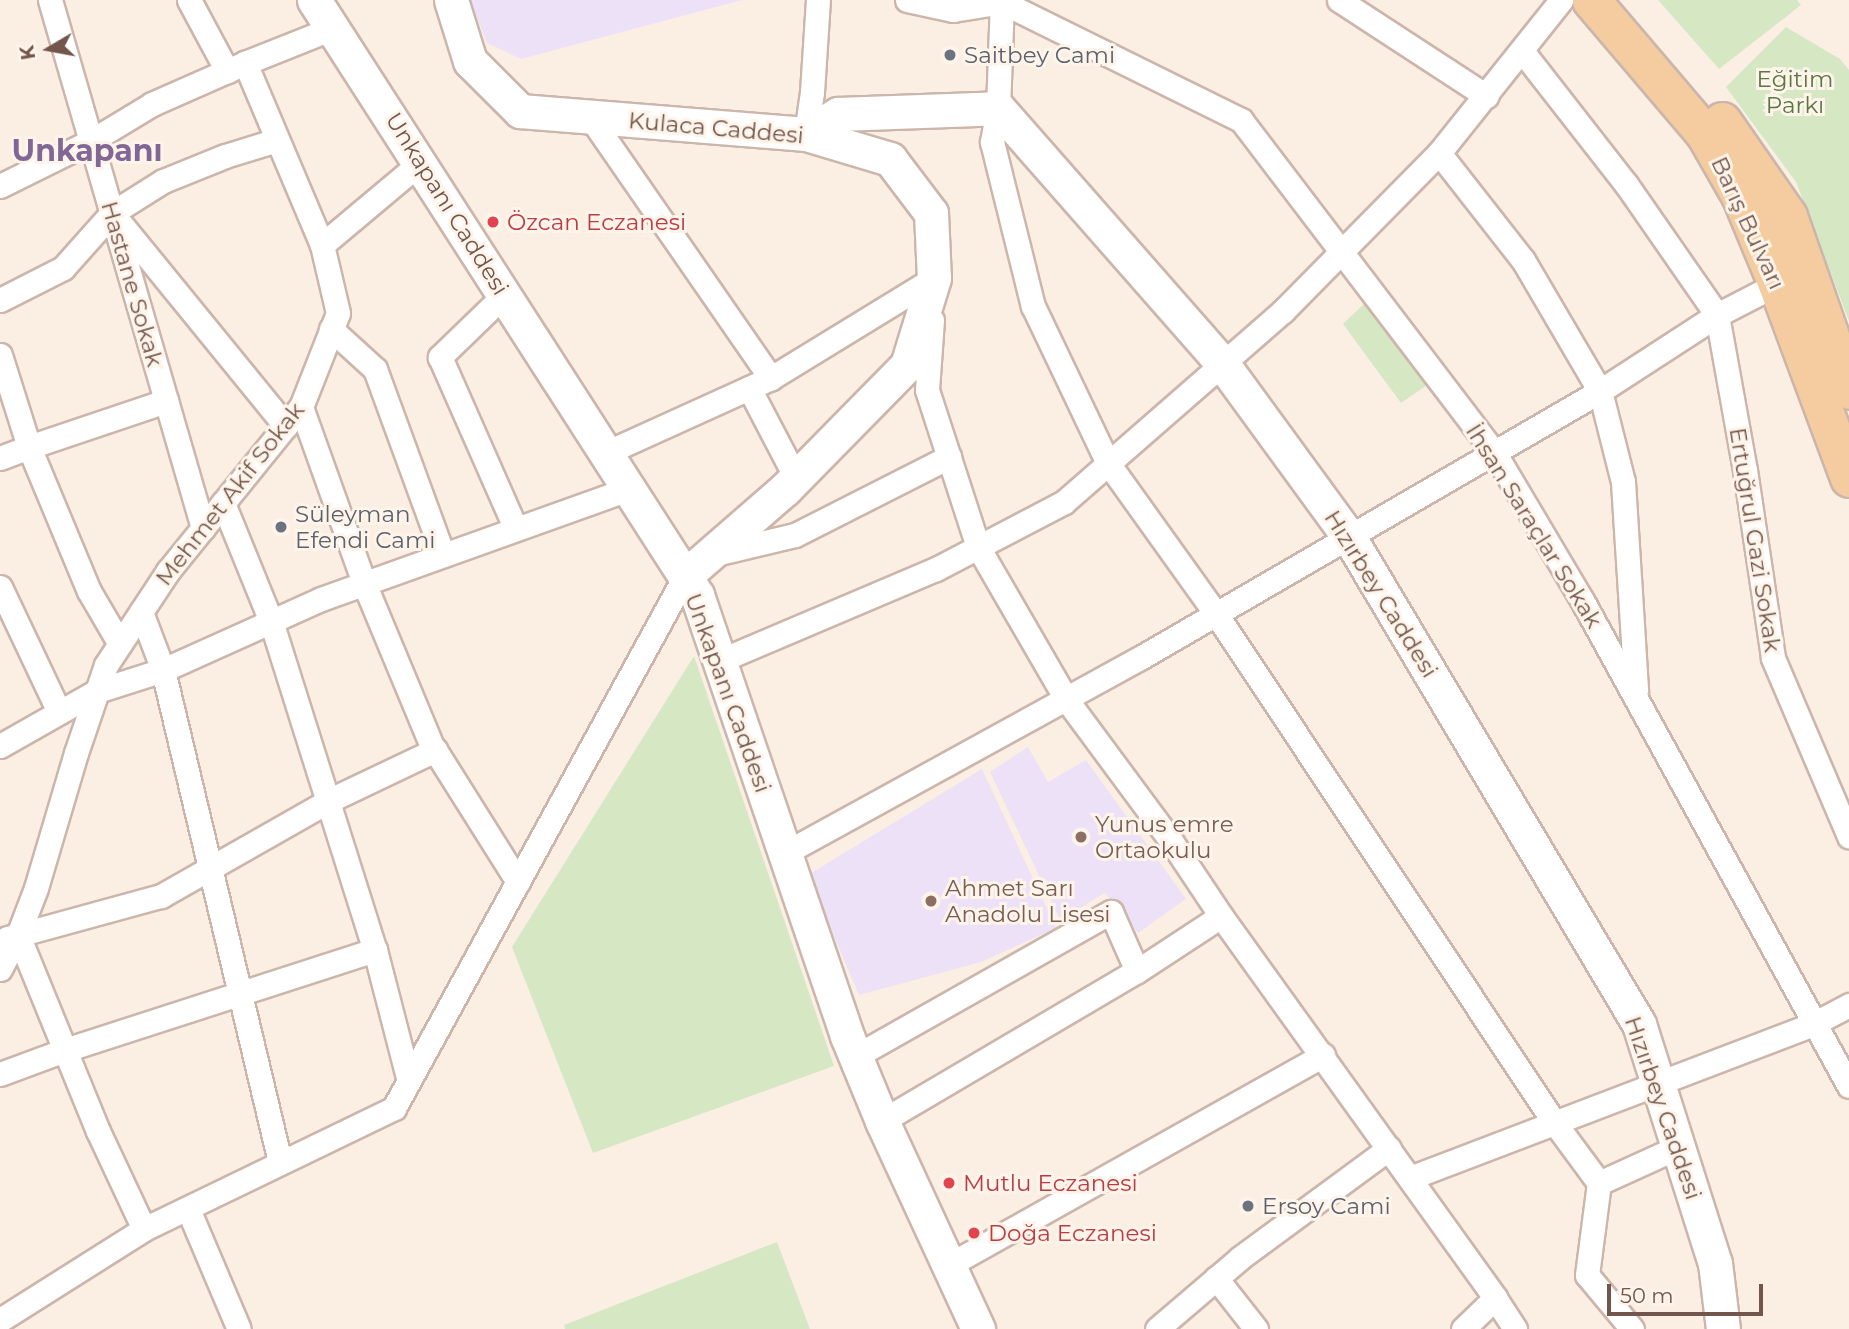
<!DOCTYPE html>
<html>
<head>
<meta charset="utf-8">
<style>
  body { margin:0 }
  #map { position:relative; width:1849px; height:1329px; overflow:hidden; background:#fbefe4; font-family:Montserrat,sans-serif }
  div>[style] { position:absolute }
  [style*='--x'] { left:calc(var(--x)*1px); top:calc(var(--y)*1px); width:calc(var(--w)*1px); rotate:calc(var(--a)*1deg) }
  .education>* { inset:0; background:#ece1f7 }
  .green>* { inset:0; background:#d6e7c4 }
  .roads { filter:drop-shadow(2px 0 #ccb6ab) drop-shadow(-2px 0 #ccb6ab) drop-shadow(0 2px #ccb6ab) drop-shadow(0 -2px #ccb6ab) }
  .minor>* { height:23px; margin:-11.5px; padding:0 11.5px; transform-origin:11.5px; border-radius:11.5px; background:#fff }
  .secondary>* { height:33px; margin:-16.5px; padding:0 16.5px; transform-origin:16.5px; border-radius:16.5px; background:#fff }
  .primary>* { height:37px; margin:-18.5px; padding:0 18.5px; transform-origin:18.5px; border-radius:18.5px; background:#f5cca0 }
  .dots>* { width:19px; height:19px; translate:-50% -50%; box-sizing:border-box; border:4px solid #fef4ea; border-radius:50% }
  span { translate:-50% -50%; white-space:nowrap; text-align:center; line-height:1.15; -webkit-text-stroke:6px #fef4ea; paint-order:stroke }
  .worship-label { font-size:23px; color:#5b616d }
  .left { translate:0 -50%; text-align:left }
  .park-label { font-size:23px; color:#597744 }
  .street-label { font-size:23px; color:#72554b }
  .health-label { font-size:23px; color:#be3a42 }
  .education-label { font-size:23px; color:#785e54 }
  .district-label { font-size:30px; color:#806795; font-weight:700 }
  .north { position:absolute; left:14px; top:14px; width:70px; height:70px; -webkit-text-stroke:5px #fef4ea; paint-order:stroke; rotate:260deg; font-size:19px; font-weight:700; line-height:28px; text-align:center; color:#72554b }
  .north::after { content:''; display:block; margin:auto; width:24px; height:32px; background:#72554b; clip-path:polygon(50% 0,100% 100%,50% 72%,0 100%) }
  .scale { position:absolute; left:1607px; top:1284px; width:156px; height:32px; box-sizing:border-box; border:4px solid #72554b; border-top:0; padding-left:9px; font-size:21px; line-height:24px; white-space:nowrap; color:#72554b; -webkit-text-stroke:5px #fef4ea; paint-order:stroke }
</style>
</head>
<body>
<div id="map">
  <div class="education">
    <i style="clip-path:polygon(470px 0,742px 0,521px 59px,487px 43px)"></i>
    <i style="clip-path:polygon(1028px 747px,1048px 782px,1086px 760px,1186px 899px,1138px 933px,1105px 893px,1060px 920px,990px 772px)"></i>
    <i style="clip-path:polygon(982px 769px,1056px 928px,981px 962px,859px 995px,808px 875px)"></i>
  </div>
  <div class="green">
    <i style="clip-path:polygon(1658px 0,1797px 0,1801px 5px,1719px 69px)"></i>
    <i style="clip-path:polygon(1786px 27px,1840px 59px,1849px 70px,1849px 321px,1796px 182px,1726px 87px)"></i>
    <i style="clip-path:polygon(1366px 302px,1430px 383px,1401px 403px,1343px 324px)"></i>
    <i style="clip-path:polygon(694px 656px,834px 1066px,593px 1153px,512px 947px)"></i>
    <i style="clip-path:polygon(777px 1242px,810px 1329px,565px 1329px,564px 1325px)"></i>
  </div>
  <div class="roads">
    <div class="minor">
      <i style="--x:50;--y:0;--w:550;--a:73.84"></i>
      <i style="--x:189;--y:0;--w:81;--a:61.8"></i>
      <i style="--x:907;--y:0;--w:47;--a:12.3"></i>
      <i style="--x:953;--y:10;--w:50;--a:-9.3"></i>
      <i style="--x:1002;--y:0;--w:108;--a:92.1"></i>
      <i style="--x:998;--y:108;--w:35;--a:100"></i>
      <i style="--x:992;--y:142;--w:169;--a:76"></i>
      <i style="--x:1033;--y:306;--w:174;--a:64.5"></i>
      <i style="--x:1108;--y:463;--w:186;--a:54.4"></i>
      <i style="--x:1216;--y:614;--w:610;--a:56.36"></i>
      <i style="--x:1554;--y:1122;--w:76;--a:53.6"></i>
      <i style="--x:1339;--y:0;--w:176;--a:33.1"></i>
      <i style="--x:1002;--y:2;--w:267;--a:26.3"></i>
      <i style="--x:1241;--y:120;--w:417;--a:52.7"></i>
      <i style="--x:1494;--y:452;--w:174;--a:59.3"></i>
      <i style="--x:1583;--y:602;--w:552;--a:61.21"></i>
      <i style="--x:1522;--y:51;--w:169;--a:52"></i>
      <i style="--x:1626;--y:184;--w:160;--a:55.2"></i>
      <i style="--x:1717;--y:315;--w:158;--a:79.8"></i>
      <i style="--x:1745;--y:470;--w:190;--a:81.5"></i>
      <i style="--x:1773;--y:658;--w:194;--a:66.9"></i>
      <i style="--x:590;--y:117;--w:318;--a:55.3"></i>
      <i style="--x:771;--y:378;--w:181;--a:155.6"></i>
      <i style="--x:806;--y:134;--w:42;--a:-81.9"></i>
      <i style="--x:812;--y:92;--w:92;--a:-86.3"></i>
      <i style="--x:277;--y:140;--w:54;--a:162.9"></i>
      <i style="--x:225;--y:156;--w:67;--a:158"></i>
      <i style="--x:163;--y:181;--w:60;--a:147.9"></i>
      <i style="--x:112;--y:213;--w:275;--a:50.8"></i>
      <i style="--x:1439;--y:153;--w:136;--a:51.9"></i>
      <i style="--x:1523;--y:260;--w:152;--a:59.6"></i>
      <i style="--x:1600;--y:391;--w:94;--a:75.8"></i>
      <i style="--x:1623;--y:482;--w:209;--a:86.4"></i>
      <i style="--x:0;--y:186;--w:102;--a:-26.3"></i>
      <i style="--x:91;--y:141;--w:71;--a:-31.2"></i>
      <i style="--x:152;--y:104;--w:102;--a:-23.8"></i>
      <i style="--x:322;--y:245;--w:129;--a:-40"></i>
      <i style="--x:505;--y:294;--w:91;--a:135.9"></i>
      <i style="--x:440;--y:357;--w:188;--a:66.2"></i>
      <i style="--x:0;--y:300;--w:71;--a:-26.9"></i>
      <i style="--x:63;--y:268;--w:74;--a:-48.3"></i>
      <i style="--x:932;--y:320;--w:70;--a:94.1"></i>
      <i style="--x:927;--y:390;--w:165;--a:72"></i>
      <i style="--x:978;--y:547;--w:176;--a:59.9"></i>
      <i style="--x:1066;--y:699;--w:177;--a:53.5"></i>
      <i style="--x:1171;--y:841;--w:90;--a:56.3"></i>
      <i style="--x:1221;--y:916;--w:470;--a:54.3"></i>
      <i style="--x:331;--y:329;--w:59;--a:42.3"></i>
      <i style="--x:375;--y:369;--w:198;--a:69.9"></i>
      <i style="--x:0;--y:355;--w:96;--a:72.5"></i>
      <i style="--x:29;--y:447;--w:145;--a:-18.6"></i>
      <i style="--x:771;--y:378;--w:191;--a:-31.5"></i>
      <i style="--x:749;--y:388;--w:102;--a:62.4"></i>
      <i style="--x:301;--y:407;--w:187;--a:70.3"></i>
      <i style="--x:364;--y:583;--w:182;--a:67.4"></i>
      <i style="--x:0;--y:458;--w:31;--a:-21"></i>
      <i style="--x:29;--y:447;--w:156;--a:67.4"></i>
      <i style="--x:89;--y:591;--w:61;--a:59.7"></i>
      <i style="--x:223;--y:503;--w:127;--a:67.9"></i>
      <i style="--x:271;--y:621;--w:345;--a:72.5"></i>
      <i style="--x:715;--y:554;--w:82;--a:-13.4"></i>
      <i style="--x:795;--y:535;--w:173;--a:-26.9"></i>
      <i style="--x:0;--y:587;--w:138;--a:64.7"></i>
      <i style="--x:719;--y:661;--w:236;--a:-23"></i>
      <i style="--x:936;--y:569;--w:144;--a:-27.6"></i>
      <i style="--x:1064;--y:502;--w:291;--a:-41.1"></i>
      <i style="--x:1283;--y:311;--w:222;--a:-45.4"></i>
      <i style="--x:1439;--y:153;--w:196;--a:-51.4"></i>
      <i style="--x:0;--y:746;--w:112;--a:-29.6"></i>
      <i style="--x:97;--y:691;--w:69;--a:-17.7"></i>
      <i style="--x:163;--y:670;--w:62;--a:-110.8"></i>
      <i style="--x:785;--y:853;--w:405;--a:-28.8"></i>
      <i style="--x:1140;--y:658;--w:532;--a:-30.13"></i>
      <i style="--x:1600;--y:391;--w:140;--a:-33"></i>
      <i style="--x:1717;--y:315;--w:68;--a:-27.3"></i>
      <i style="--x:18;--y:935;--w:212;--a:67.8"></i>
      <i style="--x:98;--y:1131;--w:108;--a:64.9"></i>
      <i style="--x:7;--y:938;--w:160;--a:-15.3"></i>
      <i style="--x:161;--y:896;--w:192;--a:-29.6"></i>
      <i style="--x:328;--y:801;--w:119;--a:-25.5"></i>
      <i style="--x:435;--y:750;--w:156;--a:57.8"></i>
      <i style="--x:0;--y:969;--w:38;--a:-62"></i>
      <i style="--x:18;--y:935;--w:50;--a:-69"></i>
      <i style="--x:36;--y:888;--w:141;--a:-73.5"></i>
      <i style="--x:76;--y:753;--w:93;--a:-71.2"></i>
      <i style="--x:106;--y:665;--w:113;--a:-56.6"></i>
      <i style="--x:168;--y:571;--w:211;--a:-51"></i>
      <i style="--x:301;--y:407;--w:101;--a:-68.5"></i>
      <i style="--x:338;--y:313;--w:70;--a:-103.2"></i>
      <i style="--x:322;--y:245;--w:198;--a:-112.9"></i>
      <i style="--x:245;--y:63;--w:95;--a:-21.7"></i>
      <i style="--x:856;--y:1056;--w:293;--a:-29.5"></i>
      <i style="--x:1111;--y:912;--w:64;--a:66.2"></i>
      <i style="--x:0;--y:1074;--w:69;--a:-20.3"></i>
      <i style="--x:65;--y:1050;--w:326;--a:-17.9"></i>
      <i style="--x:375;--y:950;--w:135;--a:75.5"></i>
      <i style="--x:882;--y:1121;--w:296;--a:-30.5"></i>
      <i style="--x:1137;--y:971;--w:100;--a:-33.2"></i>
      <i style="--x:280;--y:1162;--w:506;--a:-103.38"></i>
      <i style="--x:163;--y:670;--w:173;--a:-24.2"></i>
      <i style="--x:321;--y:599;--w:327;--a:-19.7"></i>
      <i style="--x:1410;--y:1178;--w:431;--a:-20.9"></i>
      <i style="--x:1813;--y:1024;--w:41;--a:-27.8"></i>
      <i style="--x:188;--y:1209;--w:130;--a:67"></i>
      <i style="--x:949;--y:1265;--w:429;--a:-29.3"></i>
      <i style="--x:1216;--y:1278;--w:65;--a:51.9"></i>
      <i style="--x:0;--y:1320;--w:170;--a:-32.3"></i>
      <i style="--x:144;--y:1229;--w:278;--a:-25.8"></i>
      <i style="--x:394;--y:1108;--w:606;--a:-61.32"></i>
      <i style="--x:1157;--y:1329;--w:109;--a:-40.5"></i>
      <i style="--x:1240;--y:1258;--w:185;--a:-36.4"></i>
      <i style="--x:1463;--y:1329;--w:45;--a:-44.1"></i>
      <i style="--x:1495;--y:1298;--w:37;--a:57"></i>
      <i style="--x:1632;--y:1329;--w:70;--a:-129.8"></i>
      <i style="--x:1587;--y:1275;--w:93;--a:-82.6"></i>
      <i style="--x:1599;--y:1183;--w:87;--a:-24.5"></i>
    </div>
    <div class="secondary">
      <i style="--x:314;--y:0;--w:708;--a:57.23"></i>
      <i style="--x:697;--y:595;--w:466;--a:71.2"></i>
      <i style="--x:847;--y:1036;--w:92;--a:67.6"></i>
      <i style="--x:882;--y:1121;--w:229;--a:65.2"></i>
      <i style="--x:451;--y:0;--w:64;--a:72.7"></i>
      <i style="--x:470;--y:61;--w:71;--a:45"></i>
      <i style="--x:520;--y:111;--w:287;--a:4.6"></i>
      <i style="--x:806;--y:134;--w:88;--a:16.6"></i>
      <i style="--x:890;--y:159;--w:68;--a:52.8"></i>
      <i style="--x:931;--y:213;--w:65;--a:87.4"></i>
      <i style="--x:934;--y:278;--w:91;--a:107.2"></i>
      <i style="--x:907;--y:365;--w:174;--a:134.5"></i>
      <i style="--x:785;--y:489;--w:133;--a:139"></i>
      <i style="--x:806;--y:134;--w:38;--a:-32"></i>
      <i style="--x:838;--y:114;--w:160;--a:-2.1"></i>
      <i style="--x:998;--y:108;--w:339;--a:48.7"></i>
      <i style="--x:1222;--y:363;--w:215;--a:53.9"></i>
      <i style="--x:1349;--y:537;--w:567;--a:59.23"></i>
      <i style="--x:1639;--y:1024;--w:251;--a:72.4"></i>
      <i style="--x:1715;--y:1263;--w:66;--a:83.1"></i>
    </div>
    <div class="primary">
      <i style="--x:1591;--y:0;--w:176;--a:49.6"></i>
      <i style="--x:1705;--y:134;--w:70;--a:60.2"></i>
      <i style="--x:1740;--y:195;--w:96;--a:67.4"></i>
      <i style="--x:1777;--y:284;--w:207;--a:69.6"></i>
      <i style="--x:1722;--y:121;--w:116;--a:55.2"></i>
      <i style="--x:1788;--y:216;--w:184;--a:70.7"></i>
    </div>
  </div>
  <div class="dots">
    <i style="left:950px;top:55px;background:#6b7280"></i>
    <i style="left:493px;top:222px;background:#e0444e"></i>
    <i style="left:281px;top:527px;background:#6b7280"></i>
    <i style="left:1081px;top:837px;background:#8d6e63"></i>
    <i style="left:931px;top:901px;background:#8d6e63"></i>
    <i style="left:949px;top:1183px;background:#e0444e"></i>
    <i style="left:1248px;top:1206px;background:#6b7280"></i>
    <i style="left:974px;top:1233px;background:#e0444e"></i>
  </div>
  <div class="worship-label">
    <span class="left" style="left:964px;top:55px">Saitbey Cami</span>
    <span class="left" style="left:295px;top:527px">Süleyman<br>Efendi Cami</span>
    <span class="left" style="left:1262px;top:1206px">Ersoy Cami</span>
  </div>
  <div class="park-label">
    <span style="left:1795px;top:92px">Eğitim<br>Parkı</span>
  </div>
  <div class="street-label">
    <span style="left:716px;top:128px;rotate:5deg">Kulaca Caddesi</span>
    <span style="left:447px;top:204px;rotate:58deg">Unkapanı Caddesi</span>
    <span style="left:1748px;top:223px;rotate:65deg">Barış Bulvarı</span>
    <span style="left:132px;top:284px;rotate:74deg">Hastane Sokak</span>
    <span style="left:230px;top:494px;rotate:-52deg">Mehmet Akif Sokak</span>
    <span style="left:1534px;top:526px;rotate:58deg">İhsan Saraçlar Sokak</span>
    <span style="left:1755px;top:540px;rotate:81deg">Ertuğrul Gazi Sokak</span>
    <span style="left:1381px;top:594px;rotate:58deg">Hızırbey Caddesi</span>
    <span style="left:728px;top:693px;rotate:70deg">Unkapanı Caddesi</span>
    <span style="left:1663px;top:1108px;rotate:71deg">Hızırbey Caddesi</span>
  </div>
  <div class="health-label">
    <span class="left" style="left:507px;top:222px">Özcan Eczanesi</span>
    <span class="left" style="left:963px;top:1183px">Mutlu Eczanesi</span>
    <span class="left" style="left:988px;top:1233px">Doğa Eczanesi</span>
  </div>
  <div class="education-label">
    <span class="left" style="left:1095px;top:837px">Yunus emre<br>Ortaokulu</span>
    <span class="left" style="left:945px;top:901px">Ahmet Sarı<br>Anadolu Lisesi</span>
  </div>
  <div class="district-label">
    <span style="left:87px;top:151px">Unkapanı</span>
  </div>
  <div class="north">K</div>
  <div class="scale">50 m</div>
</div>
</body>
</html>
